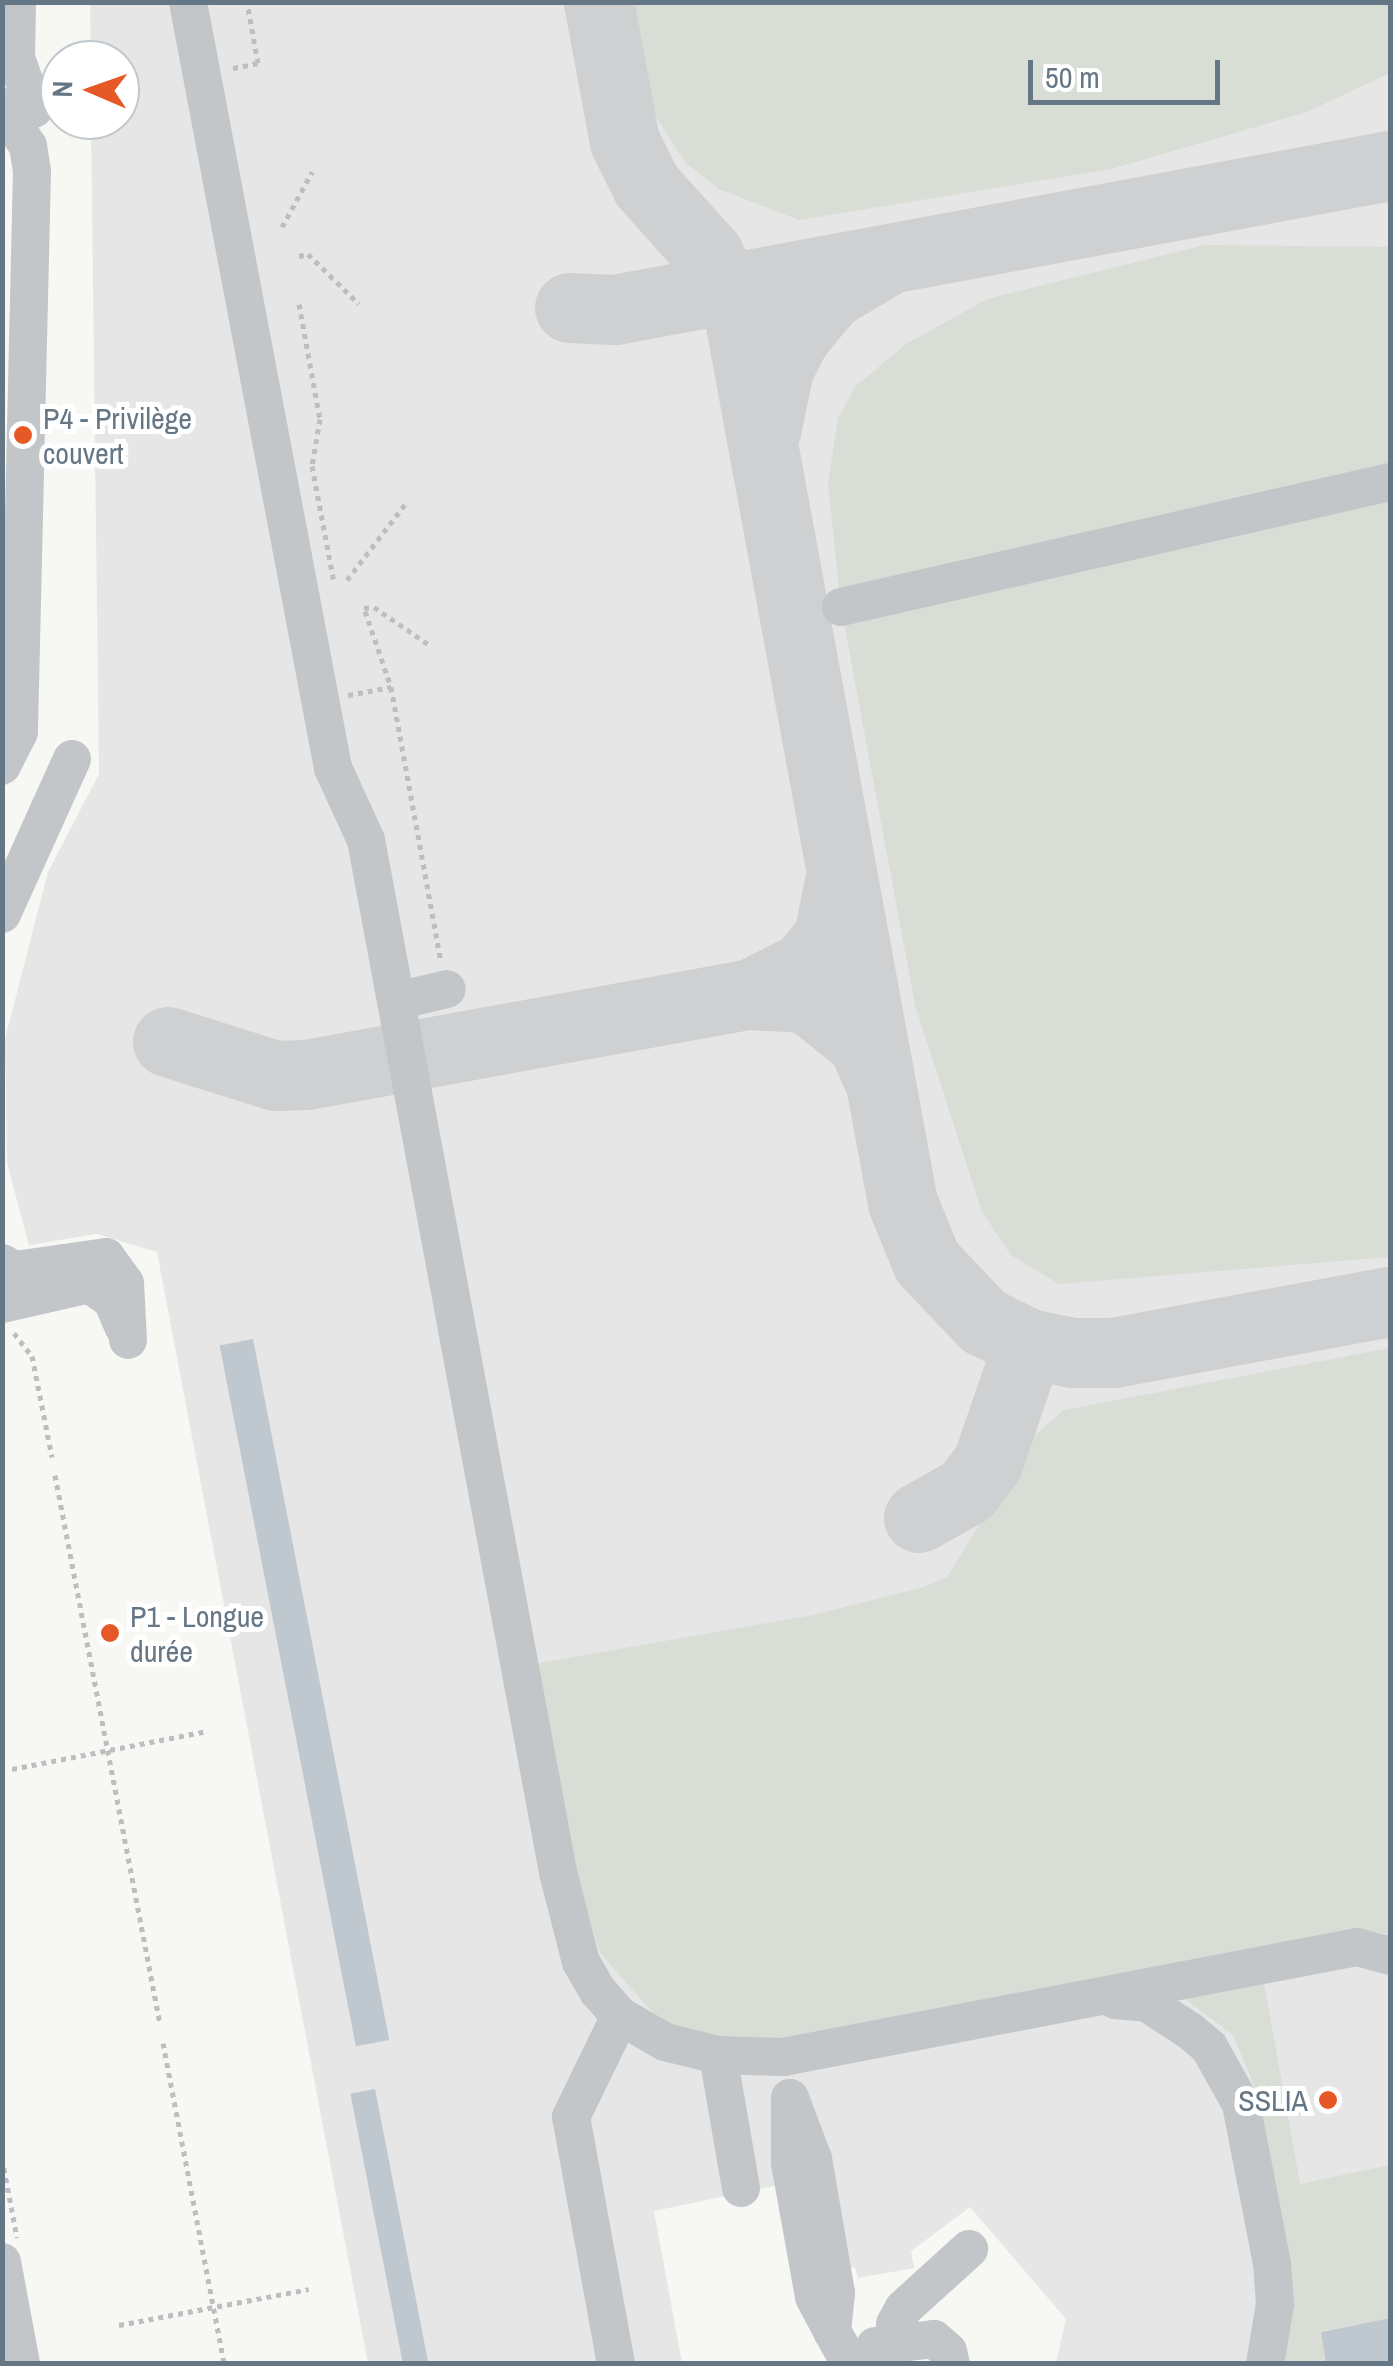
<!DOCTYPE html>
<html>
<head>
<meta charset="utf-8">
<style>
  body { margin:0 }
  #map { position:relative; width:1393px; height:2366px; overflow:hidden; background:#f7f7f4; font-family:"Archivo Narrow",sans-serif }
  div>[style] { position:absolute }
  [style*='--x'] { left:calc(var(--x)*1px); top:calc(var(--y)*1px); width:calc(var(--w)*1px); rotate:calc(var(--a)*1deg) }
  .built>* { inset:0; background:#e5e6e5 }
  .green>* { inset:0; background:#d8ded5 }
  .water>* { inset:0; background:#bfc8ce; transform-origin:0 0 }
  .taxiway>* { height:70px; margin:-35px; padding:0 35px; transform-origin:35px; border-radius:35px; background:#ced0d2 }
  .path>* { height:5px; margin-top:-2.5px; transform-origin:0; background:repeating-linear-gradient(90deg,#bcbec1 0 5px,transparent 0 10px) }
  .minor>* { height:38px; margin:-19px; padding:0 19px; transform-origin:19px; border-radius:19px; background:#c2c6c9 }
  .dots>* { width:28px; height:28px; translate:-50% -50%; box-sizing:border-box; border:5px solid #fff; border-radius:50% }
  span { translate:-50% -50%; white-space:nowrap; text-align:center; line-height:1.15; -webkit-text-stroke:10px #fff; paint-order:stroke }
  .poi-label { font-size:30px; color:#657685 }
  .left { translate:0 -50%; text-align:left }
  .right { translate:-100% -50%; text-align:right }
  .frame { position:absolute; inset:0; border:5px solid #657685; pointer-events:none }
  .north { position:absolute; left:40px; top:40px; width:100px; height:100px; box-sizing:border-box; background:#fff; border:2px solid #c1c8ce; border-radius:50%; rotate:272deg; font-size:28px; font-weight:700; line-height:40px; text-align:center; color:#657685 }
  .north::after { content:''; display:block; margin:auto; width:35px; height:45px; background:#e65825; clip-path:polygon(50% 0,100% 100%,50% 72%,0 100%) }
  .scale { position:absolute; left:1028px; top:60px; width:192px; height:45px; box-sizing:border-box; border:5px solid #657685; border-top:0; padding-left:12px; font-size:30px; line-height:35px; white-space:nowrap; color:#657685; -webkit-text-stroke:8px #fff; paint-order:stroke }
</style>
</head>
<body>
<div id="map">
  <div class="built">
    <i style="clip-path:polygon(90px 3px,1390px 3px,1390px 2363px,1056px 2363px,1066px 2319px,970px 2207px,911px 2251px,914px 2268px,858px 2278px,855px 2267px,793px 2279px,779px 2185px,654px 2211px,682px 2363px,368px 2363px,157px 1252px,97px 1234px,29px 1245px,7px 1163px,5px 1039px,48px 872px,99px 774px,91px 120px,120px 120px,120px 60px,91px 60px)"></i>
  </div>
  <div class="green">
    <i style="clip-path:polygon(633px 3px,1390px 3px,1390px 73px,1307px 112px,1111px 169px,799px 220px,719px 189px,685px 162px,653px 112px)"></i>
    <i style="clip-path:polygon(1205px 245px,1390px 247px,1390px 1257px,1059px 1284px,1011px 1255px,982px 1212px,915px 1005px,841px 607px,828px 483px,838px 418px,856px 386px,906px 344px,987px 299px)"></i>
    <i style="clip-path:polygon(1390px 1348px,1390px 1935px,1358px 1929px,785px 2038px,720px 2039px,663px 2024px,600px 1953px,574px 1868px,534px 1664px,813px 1615px,924px 1587px,947px 1577px,1034px 1436px,1064px 1410px)"></i>
    <i style="clip-path:polygon(1263px 1977px,1300px 2184px,1390px 2165px,1390px 2318px,1321px 2331px,1326px 2363px,1277px 2363px,1288px 2250px,1255px 2088px,1233px 2035px,1184px 1998px)"></i>
  </div>
  <div class="water">
    <i style="left:253px;top:1339px;width:714px;height:34px;rotate:79deg"></i>
    <i style="left:375px;top:2089px;width:279px;height:25px;rotate:79deg"></i>
    <i style="clip-path:polygon(1390px 2318px,1390px 2363px,1326px 2363px,1321px 2332px)"></i>
  </div>
  <div class="taxiway">
    <i style="--x:599;--y:2;--w:142;--a:79.5"></i>
    <i style="--x:625;--y:142;--w:49;--a:63.4"></i>
    <i style="--x:647;--y:186;--w:93;--a:48.1"></i>
    <i style="--x:709;--y:255;--w:66;--a:63"></i>
    <i style="--x:739;--y:314;--w:904;--a:79.55"></i>
    <i style="--x:903;--y:1203;--w:64;--a:67.9"></i>
    <i style="--x:927;--y:1262;--w:83;--a:46.5"></i>
    <i style="--x:984;--y:1322;--w:50;--a:26.1"></i>
    <i style="--x:1029;--y:1344;--w:45;--a:11.6"></i>
    <i style="--x:1073;--y:1353;--w:41;--a:0"></i>
    <i style="--x:1114;--y:1353;--w:281;--a:-10.5"></i>
    <i style="--x:570;--y:308;--w:45;--a:2.5"></i>
    <i style="--x:615;--y:310;--w:788;--a:-10.53"></i>
    <i style="--x:766;--y:432;--w:64;--a:-78.3"></i>
    <i style="--x:779;--y:369;--w:37;--a:-63"></i>
    <i style="--x:796;--y:336;--w:53;--a:-50.3"></i>
    <i style="--x:830;--y:295;--w:61;--a:-30.8"></i>
    <i style="--x:841;--y:877;--w:61;--a:101.3"></i>
    <i style="--x:829;--y:937;--w:38;--a:129"></i>
    <i style="--x:805;--y:967;--w:63;--a:153.4"></i>
    <i style="--x:749;--y:995;--w:58;--a:3"></i>
    <i style="--x:807;--y:998;--w:72;--a:38.8"></i>
    <i style="--x:863;--y:1043;--w:33;--a:67"></i>
    <i style="--x:168;--y:1042;--w:113;--a:17.5"></i>
    <i style="--x:276;--y:1076;--w:31;--a:-2"></i>
    <i style="--x:307;--y:1075;--w:449;--a:-10.3"></i>
    <i style="--x:919;--y:1518;--w:55;--a:-29.4"></i>
    <i style="--x:967;--y:1491;--w:35;--a:-53"></i>
    <i style="--x:988;--y:1463;--w:126;--a:-71"></i>
  </div>
  <div class="path">
    <i style="--x:233;--y:68;--w:25;--a:-11"></i>
    <i style="--x:258;--y:63;--w:62;--a:-100.2"></i>
    <i style="--x:282;--y:227;--w:63;--a:-61.4"></i>
    <i style="--x:299;--y:256;--w:9;--a:-13"></i>
    <i style="--x:308;--y:254;--w:71;--a:44.4"></i>
    <i style="--x:299;--y:304;--w:117;--a:79.7"></i>
    <i style="--x:320;--y:419;--w:48;--a:99.7"></i>
    <i style="--x:312;--y:466;--w:118;--a:79.3"></i>
    <i style="--x:347;--y:580;--w:97;--a:-52.5"></i>
    <i style="--x:364;--y:608;--w:10;--a:-6"></i>
    <i style="--x:374;--y:607;--w:69;--a:34.4"></i>
    <i style="--x:365;--y:611;--w:80;--a:71.1"></i>
    <i style="--x:348;--y:695;--w:44;--a:-10.5"></i>
    <i style="--x:391;--y:687;--w:280;--a:79.7"></i>
    <i style="--x:14;--y:1333;--w:29;--a:52"></i>
    <i style="--x:32;--y:1356;--w:103;--a:78.8"></i>
    <i style="--x:55;--y:1475;--w:559;--a:79.17"></i>
    <i style="--x:12;--y:1769;--w:195;--a:-11"></i>
    <i style="--x:163;--y:2043;--w:327;--a:79.2"></i>
    <i style="--x:2;--y:2158;--w:81;--a:79.4"></i>
    <i style="--x:119;--y:2325;--w:193;--a:-10.7"></i>
  </div>
  <div class="minor">
    <i style="--x:17;--y:2;--w:56;--a:91"></i>
    <i style="--x:16;--y:58;--w:54;--a:70.6"></i>
    <i style="--x:188;--y:2;--w:780;--a:79.28"></i>
    <i style="--x:333;--y:768;--w:79;--a:65.4"></i>
    <i style="--x:366;--y:840;--w:1050;--a:79.46"></i>
    <i style="--x:558;--y:1872;--w:93;--a:75.7"></i>
    <i style="--x:581;--y:1962;--w:34;--a:60"></i>
    <i style="--x:598;--y:1991;--w:33;--a:49"></i>
    <i style="--x:620;--y:2016;--w:52;--a:30"></i>
    <i style="--x:665;--y:2042;--w:55;--a:13.8"></i>
    <i style="--x:718;--y:2055;--w:65;--a:1.8"></i>
    <i style="--x:783;--y:2057;--w:584;--a:-10.85"></i>
    <i style="--x:1357;--y:1947;--w:34;--a:15"></i>
    <i style="--x:2;--y:107;--w:47;--a:56.3"></i>
    <i style="--x:28;--y:146;--w:24;--a:81"></i>
    <i style="--x:32;--y:170;--w:562;--a:91.33"></i>
    <i style="--x:19;--y:732;--w:38;--a:117"></i>
    <i style="--x:841;--y:607;--w:563;--a:-12.83"></i>
    <i style="--x:2;--y:914;--w:170;--a:-65.7"></i>
    <i style="--x:396;--y:1001;--w:52;--a:-13.2"></i>
    <i style="--x:2;--y:1263;--w:15;--a:28"></i>
    <i style="--x:15;--y:1270;--w:92;--a:-8.1"></i>
    <i style="--x:106;--y:1257;--w:32;--a:54"></i>
    <i style="--x:125;--y:1283;--w:57;--a:87"></i>
    <i style="--x:2;--y:1304;--w:89;--a:-12.9"></i>
    <i style="--x:89;--y:1284;--w:28;--a:35"></i>
    <i style="--x:112;--y:1300;--w:30;--a:67"></i>
    <i style="--x:1115;--y:2000;--w:32;--a:5"></i>
    <i style="--x:1147;--y:2003;--w:51;--a:33.1"></i>
    <i style="--x:1190;--y:2031;--w:25;--a:40"></i>
    <i style="--x:1209;--y:2047;--w:65;--a:60.7"></i>
    <i style="--x:1241;--y:2104;--w:162;--a:79"></i>
    <i style="--x:1272;--y:2263;--w:41;--a:85.8"></i>
    <i style="--x:1275;--y:2304;--w:61;--a:99.5"></i>
    <i style="--x:718;--y:2055;--w:135;--a:80.2"></i>
    <i style="--x:2;--y:2262;--w:104;--a:79.4"></i>
    <i style="--x:832;--y:2331;--w:38;--a:-84"></i>
    <i style="--x:836;--y:2293;--w:136;--a:-99.7"></i>
    <i style="--x:813;--y:2159;--w:65;--a:-110.7"></i>
    <i style="--x:790;--y:2098;--w:65;--a:90"></i>
    <i style="--x:790;--y:2163;--w:136;--a:79.8"></i>
    <i style="--x:814;--y:2297;--w:38;--a:62"></i>
    <i style="--x:832;--y:2331;--w:26;--a:61"></i>
    <i style="--x:845;--y:2354;--w:12;--a:35"></i>
    <i style="--x:897;--y:2340;--w:16;--a:-97"></i>
    <i style="--x:895;--y:2324;--w:18;--a:-61"></i>
    <i style="--x:904;--y:2308;--w:88;--a:-42.2"></i>
    <i style="--x:875;--y:2346;--w:59;--a:-6.8"></i>
    <i style="--x:934;--y:2339;--w:18;--a:41"></i>
    <i style="--x:948;--y:2351;--w:13;--a:77"></i>
    <i style="--x:616;--y:2364;--w:251;--a:-100.3"></i>
    <i style="--x:571;--y:2117;--w:112;--a:-64.1"></i>
  </div>
  <div class="dots">
    <i style="left:23px;top:435px;background:#e65825"></i>
    <i style="left:110px;top:1633px;background:#e65825"></i>
    <i style="left:1328px;top:2100px;background:#e65825"></i>
  </div>
  <div class="poi-label">
    <span class="left" style="left:43px;top:435px">P4 - Privilège<br>couvert</span>
    <span class="left" style="left:130px;top:1633px">P1 - Longue<br>durée</span>
    <span class="right" style="left:1308px;top:2100px">SSLIA</span>
  </div>
  <div class="frame"></div>
  <div class="north">N</div>
  <div class="scale">50 m</div>
</div>
</body>
</html>
